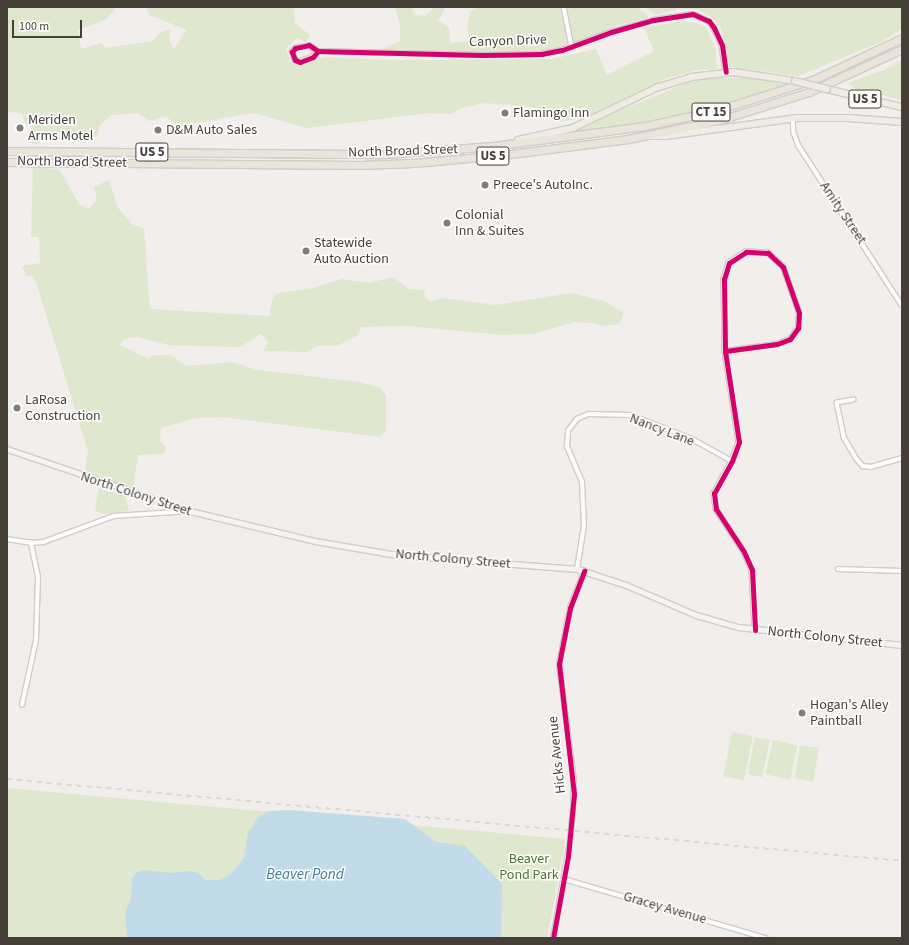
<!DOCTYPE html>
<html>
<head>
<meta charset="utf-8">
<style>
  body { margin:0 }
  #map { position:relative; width:909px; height:945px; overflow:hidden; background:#f1eeeb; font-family:"Source Sans 3",sans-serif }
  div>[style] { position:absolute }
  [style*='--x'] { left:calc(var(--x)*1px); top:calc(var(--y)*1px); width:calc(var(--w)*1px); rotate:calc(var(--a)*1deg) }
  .green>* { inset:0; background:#dfe7ce; transform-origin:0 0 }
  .water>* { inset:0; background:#c1dbe9 }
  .roads { filter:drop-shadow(1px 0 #cfccc9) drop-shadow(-1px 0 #cfccc9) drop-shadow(0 1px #cfccc9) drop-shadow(0 -1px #cfccc9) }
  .street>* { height:3.5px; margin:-1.75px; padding:0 1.75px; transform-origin:1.75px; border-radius:1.75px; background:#fdfcfc }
  .secondary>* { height:5px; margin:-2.5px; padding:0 2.5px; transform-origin:2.5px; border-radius:2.5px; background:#f6f4f0 }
  .primary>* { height:5.5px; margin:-2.75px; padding:0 2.75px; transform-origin:2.75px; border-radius:2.75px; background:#f0ece5 }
  .highway>* { height:7px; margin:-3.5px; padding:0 3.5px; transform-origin:3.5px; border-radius:3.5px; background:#eae4db }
  .rail>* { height:1.5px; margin-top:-0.75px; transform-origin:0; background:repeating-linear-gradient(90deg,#d9d9d8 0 5px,transparent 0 10px) }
  .bridges { filter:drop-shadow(1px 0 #cfccc9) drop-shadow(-1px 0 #cfccc9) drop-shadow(0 1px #cfccc9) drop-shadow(0 -1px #cfccc9) }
  .street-bridge>* { height:3.5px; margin:-1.75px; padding:0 1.75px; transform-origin:1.75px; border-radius:1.75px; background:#fdfcfc }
  .primary-bridge>* { height:5.5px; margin:-2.75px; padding:0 2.75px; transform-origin:2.75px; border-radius:2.75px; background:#f0ece5 }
  .cycleway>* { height:5px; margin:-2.5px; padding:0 2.5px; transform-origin:2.5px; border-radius:2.5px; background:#d6006c }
  .dots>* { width:11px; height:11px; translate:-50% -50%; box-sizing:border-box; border:2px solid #fff; border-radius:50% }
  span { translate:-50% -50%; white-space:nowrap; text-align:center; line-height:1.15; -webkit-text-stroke:3px #fff; paint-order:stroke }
  .shield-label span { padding:1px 3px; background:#fff; border:1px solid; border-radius:3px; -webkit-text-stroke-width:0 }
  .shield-label { font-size:13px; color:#453f38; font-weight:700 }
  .street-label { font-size:14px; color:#453f38 }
  .poi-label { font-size:14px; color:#453f38 }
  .left { translate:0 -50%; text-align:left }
  .park-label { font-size:14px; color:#4d7132 }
  .water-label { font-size:15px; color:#3b7a9e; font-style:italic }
  .frame { position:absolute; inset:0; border:8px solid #453f38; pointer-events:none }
  .scale { position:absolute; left:12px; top:20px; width:70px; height:18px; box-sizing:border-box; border:2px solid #453f38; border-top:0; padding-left:5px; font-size:12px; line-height:14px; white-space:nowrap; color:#453f38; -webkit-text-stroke:3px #fff; paint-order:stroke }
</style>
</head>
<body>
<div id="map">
  <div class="green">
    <i style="clip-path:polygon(7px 7px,117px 7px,105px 20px,78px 30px,81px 49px,102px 43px,105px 48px,152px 41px,160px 33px,170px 29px,169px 39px,174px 49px,187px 30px,149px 15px,146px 7px,297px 7px,294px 8px,295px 23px,310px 35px,306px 42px,297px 38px,286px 49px,288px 56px,298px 65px,325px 57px,393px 60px,552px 59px,596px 49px,607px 75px,654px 51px,644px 28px,681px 21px,697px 23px,706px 27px,715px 47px,717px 69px,697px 70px,665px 79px,583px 118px,560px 122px,545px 110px,533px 107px,485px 103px,465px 107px,450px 114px,429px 113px,307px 128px,254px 113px,177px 126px,166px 116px,149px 121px,138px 113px,111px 115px,100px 125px,97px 137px,71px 133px,41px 134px,39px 144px,32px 144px,31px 124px,25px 124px,22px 113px,7px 112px)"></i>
    <i style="clip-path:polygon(395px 7px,412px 7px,414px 15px,425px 16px,435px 7px,443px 7px,445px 10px,438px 20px,449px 28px,450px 43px,470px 41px,467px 28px,470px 11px,479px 7px,637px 7px,649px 17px,619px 25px,570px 45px,544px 51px,490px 52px,382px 49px,400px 41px,400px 24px)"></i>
    <i style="clip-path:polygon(646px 7px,902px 7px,902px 29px,881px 42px,798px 76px,729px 67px,721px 28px,710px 16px,697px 9px,678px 9px,655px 15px)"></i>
    <i style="clip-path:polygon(902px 60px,902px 100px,856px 89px,847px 83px,884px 70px)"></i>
    <i style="clip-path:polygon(747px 77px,787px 85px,717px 107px,675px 117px,614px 127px,579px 131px,577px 128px,697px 79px)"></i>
    <i style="clip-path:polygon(33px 167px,59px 169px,79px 204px,88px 209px,97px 200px,94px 187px,109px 180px,118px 208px,132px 224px,144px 229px,150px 309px,269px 316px,273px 297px,279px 293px,313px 288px,342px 279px,369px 283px,393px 277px,409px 289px,424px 290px,425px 298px,431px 301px,442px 298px,496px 305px,571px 293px,604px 301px,624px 313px,619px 324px,605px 326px,593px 323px,575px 322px,533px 334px,502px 335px,410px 326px,361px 327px,358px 335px,339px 345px,317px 346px,308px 352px,264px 351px,268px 342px,261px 334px,240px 347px,169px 345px,137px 337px,124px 339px,120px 345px,148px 359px,154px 355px,170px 355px,187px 366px,232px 362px,258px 370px,359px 382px,379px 387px,386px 395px,386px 430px,380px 437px,223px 417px,196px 418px,161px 428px,160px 440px,166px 448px,163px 454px,138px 455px,133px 489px,85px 472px,88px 451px,83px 435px,37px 285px,33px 276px,26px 276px,22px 266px,40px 263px,39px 237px,31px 237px)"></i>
    <i style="clip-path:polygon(99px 488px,125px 495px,129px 511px,101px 514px,95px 510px)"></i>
    <i style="left:732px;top:732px;width:21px;height:45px;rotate:11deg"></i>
    <i style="left:755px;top:737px;width:15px;height:38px;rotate:11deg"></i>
    <i style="left:773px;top:740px;width:25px;height:35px;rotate:12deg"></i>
    <i style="left:800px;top:745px;width:19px;height:34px;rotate:9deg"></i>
    <i style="clip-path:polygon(7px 788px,565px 839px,564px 849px,547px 938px,7px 938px)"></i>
  </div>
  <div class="water">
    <i style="clip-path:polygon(289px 810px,405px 819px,436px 842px,465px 846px,502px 884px,501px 938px,127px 938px,125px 913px,131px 898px,132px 879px,136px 873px,145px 870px,171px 873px,189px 871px,199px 873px,205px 880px,220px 880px,231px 874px,244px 858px,248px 833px,258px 818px,268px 811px)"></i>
  </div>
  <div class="roads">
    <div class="street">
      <i style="--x:564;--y:7;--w:41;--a:78.7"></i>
      <i style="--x:318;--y:51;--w:8;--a:130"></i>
      <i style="--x:313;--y:57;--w:14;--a:159"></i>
      <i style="--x:300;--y:62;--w:5;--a:-158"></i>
      <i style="--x:295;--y:60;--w:9;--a:-111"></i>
      <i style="--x:292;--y:52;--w:5;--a:-53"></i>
      <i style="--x:295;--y:48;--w:14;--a:-12"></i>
      <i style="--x:309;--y:45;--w:11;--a:34"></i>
      <i style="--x:318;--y:51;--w:165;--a:1.4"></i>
      <i style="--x:483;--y:55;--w:58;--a:-1"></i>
      <i style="--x:541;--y:54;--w:21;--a:-11"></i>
      <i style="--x:562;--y:50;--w:52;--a:-20.2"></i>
      <i style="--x:611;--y:32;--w:44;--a:-15.9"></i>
      <i style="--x:653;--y:20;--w:40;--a:-8.5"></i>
      <i style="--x:693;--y:14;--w:17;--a:24"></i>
      <i style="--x:709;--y:21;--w:9;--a:54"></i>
      <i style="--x:714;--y:28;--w:19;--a:65"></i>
      <i style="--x:722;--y:45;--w:27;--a:82"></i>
      <i style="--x:793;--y:119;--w:14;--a:86"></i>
      <i style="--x:794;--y:133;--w:14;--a:69"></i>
      <i style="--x:799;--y:146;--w:189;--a:57.1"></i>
      <i style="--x:725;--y:351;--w:52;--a:-7.7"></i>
      <i style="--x:777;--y:344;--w:14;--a:-21"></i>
      <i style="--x:790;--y:339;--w:14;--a:-54"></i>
      <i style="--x:798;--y:328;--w:15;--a:-86"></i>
      <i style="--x:799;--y:313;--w:49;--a:-109.2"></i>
      <i style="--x:783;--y:267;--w:21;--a:-137"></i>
      <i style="--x:768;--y:253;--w:22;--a:-177"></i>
      <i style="--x:746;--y:252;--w:20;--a:147"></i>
      <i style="--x:729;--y:263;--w:17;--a:107"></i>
      <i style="--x:724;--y:279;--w:72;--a:89.2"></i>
      <i style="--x:725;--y:351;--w:92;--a:81.3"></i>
      <i style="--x:739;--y:442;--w:20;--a:110"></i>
      <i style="--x:732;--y:461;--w:37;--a:119"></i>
      <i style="--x:714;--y:493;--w:16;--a:83"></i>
      <i style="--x:716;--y:509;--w:51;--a:56.9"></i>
      <i style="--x:744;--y:552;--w:20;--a:66"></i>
      <i style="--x:752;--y:570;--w:60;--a:87.1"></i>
      <i style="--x:854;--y:400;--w:17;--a:170"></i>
      <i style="--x:837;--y:403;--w:35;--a:78"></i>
      <i style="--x:844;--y:437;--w:24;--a:60"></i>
      <i style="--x:856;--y:458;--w:11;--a:49"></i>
      <i style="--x:863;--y:466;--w:8;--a:7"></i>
      <i style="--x:871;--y:467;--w:32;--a:-16"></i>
      <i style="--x:7;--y:539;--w:24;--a:9"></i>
      <i style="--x:31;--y:543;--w:13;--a:-4"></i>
      <i style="--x:44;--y:542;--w:75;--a:-20.4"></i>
      <i style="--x:114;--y:516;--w:76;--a:-3.8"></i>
      <i style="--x:577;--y:569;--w:44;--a:-80.8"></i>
      <i style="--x:584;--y:526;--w:44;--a:-92.6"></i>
      <i style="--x:582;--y:482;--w:39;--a:-113"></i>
      <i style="--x:567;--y:446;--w:15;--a:-86"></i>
      <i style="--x:568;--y:431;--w:15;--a:-53"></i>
      <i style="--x:577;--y:419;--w:13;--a:-23"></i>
      <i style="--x:589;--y:414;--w:42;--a:1.4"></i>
      <i style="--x:631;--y:415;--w:68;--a:21.6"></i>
      <i style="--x:694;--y:440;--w:43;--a:28.9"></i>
      <i style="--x:838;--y:569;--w:64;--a:1.8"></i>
      <i style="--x:22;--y:705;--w:66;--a:-77.8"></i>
      <i style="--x:36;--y:640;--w:63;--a:-88.2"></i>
      <i style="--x:38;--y:577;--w:35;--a:-102"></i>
      <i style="--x:573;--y:806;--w:25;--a:-88"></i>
      <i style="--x:574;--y:781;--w:118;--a:-97.3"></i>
      <i style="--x:559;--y:664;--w:57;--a:-78.9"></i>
      <i style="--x:570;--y:608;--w:40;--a:-69"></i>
      <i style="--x:564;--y:879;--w:210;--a:16.3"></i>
      <i style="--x:553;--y:938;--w:97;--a:-80"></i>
    </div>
    <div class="secondary">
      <i style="--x:7;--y:449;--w:193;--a:18.7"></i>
      <i style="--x:190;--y:511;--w:129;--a:13.5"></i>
      <i style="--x:315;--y:541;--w:83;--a:9.7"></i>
      <i style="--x:397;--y:555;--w:181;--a:4.4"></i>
      <i style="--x:577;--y:569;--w:52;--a:18.1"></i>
      <i style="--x:626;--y:585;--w:76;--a:23.2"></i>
      <i style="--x:696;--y:615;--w:44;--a:15.9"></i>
      <i style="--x:738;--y:627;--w:165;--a:6.3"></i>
    </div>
    <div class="primary">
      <i style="--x:827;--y:89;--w:77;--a:13.5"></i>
      <i style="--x:651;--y:136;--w:15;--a:0"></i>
      <i style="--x:666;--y:136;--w:132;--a:-7.8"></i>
      <i style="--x:797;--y:118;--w:52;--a:0"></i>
      <i style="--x:849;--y:118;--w:53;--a:4.3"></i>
      <i style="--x:518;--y:140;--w:56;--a:-12.3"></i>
      <i style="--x:573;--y:128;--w:92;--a:-25.7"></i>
      <i style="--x:656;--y:88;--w:37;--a:-17"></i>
      <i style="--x:691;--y:77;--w:43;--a:-6.6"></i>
      <i style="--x:734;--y:72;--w:62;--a:8.4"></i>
    </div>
    <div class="highway">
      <i style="--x:7;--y:151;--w:379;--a:0.5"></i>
      <i style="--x:386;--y:154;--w:107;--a:-4.3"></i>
      <i style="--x:493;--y:146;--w:153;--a:-7.5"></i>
      <i style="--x:645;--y:126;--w:75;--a:-12.4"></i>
      <i style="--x:718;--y:110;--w:102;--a:-17.7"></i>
      <i style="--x:815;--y:79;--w:96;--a:-25.2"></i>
      <i style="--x:7;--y:162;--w:353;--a:0.5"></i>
      <i style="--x:360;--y:165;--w:53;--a:-2.2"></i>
      <i style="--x:413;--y:163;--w:90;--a:-5.1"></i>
      <i style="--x:503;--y:155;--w:126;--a:-7.3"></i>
      <i style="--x:628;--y:139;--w:94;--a:-11.7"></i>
      <i style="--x:720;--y:120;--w:93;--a:-17.5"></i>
      <i style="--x:809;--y:92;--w:102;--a:-24.8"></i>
    </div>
  </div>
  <div class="rail">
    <i style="--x:7;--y:779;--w:899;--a:5.23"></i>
  </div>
  <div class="bridges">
    <div class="street-bridge">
      <i style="--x:570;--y:842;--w:36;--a:-85"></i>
    </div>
    <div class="primary-bridge">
      <i style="--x:795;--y:81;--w:33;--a:14"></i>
    </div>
  </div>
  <div class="cycleway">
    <i style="--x:318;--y:51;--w:8;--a:130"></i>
    <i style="--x:313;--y:57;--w:14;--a:159"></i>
    <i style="--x:300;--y:62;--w:5;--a:-158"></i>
    <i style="--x:295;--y:60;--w:9;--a:-111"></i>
    <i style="--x:292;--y:52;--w:5;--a:-53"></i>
    <i style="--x:295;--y:48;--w:14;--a:-12"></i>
    <i style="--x:309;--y:45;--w:11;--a:34"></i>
    <i style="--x:318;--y:51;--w:165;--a:1.4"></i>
    <i style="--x:483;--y:55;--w:58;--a:-1"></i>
    <i style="--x:541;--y:54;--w:21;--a:-11"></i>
    <i style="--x:562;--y:50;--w:52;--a:-20.2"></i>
    <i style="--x:611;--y:32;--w:44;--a:-15.9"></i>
    <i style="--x:653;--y:20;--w:40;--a:-8.5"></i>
    <i style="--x:693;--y:14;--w:17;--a:24"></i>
    <i style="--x:709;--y:21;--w:9;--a:54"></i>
    <i style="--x:714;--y:28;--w:19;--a:65"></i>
    <i style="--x:722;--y:45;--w:27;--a:82"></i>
    <i style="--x:725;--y:351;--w:52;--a:-7.7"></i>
    <i style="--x:777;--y:344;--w:14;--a:-21"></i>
    <i style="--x:790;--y:339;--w:14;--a:-54"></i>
    <i style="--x:798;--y:328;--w:15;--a:-86"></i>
    <i style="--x:799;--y:313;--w:49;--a:-109.2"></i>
    <i style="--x:783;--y:267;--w:21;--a:-137"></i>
    <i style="--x:768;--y:253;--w:22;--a:-177"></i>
    <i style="--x:746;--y:252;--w:20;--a:147"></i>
    <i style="--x:729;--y:263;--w:17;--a:107"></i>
    <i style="--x:724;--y:279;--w:72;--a:89.2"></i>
    <i style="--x:725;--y:351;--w:92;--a:81.3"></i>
    <i style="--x:739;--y:442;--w:20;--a:110"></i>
    <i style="--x:732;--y:461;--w:37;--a:119"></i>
    <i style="--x:714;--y:493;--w:16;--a:83"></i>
    <i style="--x:716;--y:509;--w:51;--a:56.9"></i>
    <i style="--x:744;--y:552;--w:20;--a:66"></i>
    <i style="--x:752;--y:570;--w:60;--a:87.1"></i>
    <i style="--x:553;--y:938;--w:83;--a:-79.6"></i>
    <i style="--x:568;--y:856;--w:62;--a:-84.5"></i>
    <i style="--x:574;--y:794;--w:131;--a:-96.6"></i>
    <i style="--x:559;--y:664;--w:57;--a:-78.9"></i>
    <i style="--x:570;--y:608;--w:40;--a:-69"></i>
  </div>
  <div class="dots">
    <i style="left:505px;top:113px;background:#817c77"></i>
    <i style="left:20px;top:128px;background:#817c77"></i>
    <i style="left:158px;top:130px;background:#817c77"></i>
    <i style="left:485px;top:185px;background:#817c77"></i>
    <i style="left:447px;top:223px;background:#817c77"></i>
    <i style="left:306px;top:251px;background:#817c77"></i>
    <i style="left:17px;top:408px;background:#817c77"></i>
    <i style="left:802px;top:713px;background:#817c77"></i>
  </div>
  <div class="shield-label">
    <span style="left:865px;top:99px">US 5</span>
    <span style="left:711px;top:112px">CT 15</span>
    <span style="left:152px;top:152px">US 5</span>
    <span style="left:493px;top:156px">US 5</span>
  </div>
  <div class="street-label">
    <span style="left:508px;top:41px;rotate:-2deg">Canyon Drive</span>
    <span style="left:403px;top:151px;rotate:-2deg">North Broad Street</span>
    <span style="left:72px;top:162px;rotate:1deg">North Broad Street</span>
    <span style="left:843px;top:213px;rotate:56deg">Amity Street</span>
    <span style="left:662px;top:430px;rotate:21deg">Nancy Lane</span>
    <span style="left:136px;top:494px;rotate:18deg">North Colony Street</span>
    <span style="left:453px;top:559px;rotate:5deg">North Colony Street</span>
    <span style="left:825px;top:637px;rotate:6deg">North Colony Street</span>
    <span style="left:557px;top:755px;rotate:-96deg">Hicks Avenue</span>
    <span style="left:665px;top:908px;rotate:16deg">Gracey Avenue</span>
  </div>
  <div class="poi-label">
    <span class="left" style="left:513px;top:113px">Flamingo Inn</span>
    <span class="left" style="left:28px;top:128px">Meriden<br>Arms Motel</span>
    <span class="left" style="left:166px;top:130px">D&amp;M Auto Sales</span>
    <span class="left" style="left:493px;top:185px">Preece's AutoInc.</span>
    <span class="left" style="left:455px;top:223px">Colonial<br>Inn &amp; Suites</span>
    <span class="left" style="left:314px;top:251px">Statewide<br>Auto Auction</span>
    <span class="left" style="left:25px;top:408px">LaRosa<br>Construction</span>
    <span class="left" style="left:810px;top:713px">Hogan's Alley<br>Paintball</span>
  </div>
  <div class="park-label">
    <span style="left:529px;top:867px">Beaver<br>Pond Park</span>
  </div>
  <div class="water-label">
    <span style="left:305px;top:875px">Beaver Pond</span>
  </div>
  <div class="frame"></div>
  <div class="scale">100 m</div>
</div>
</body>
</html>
